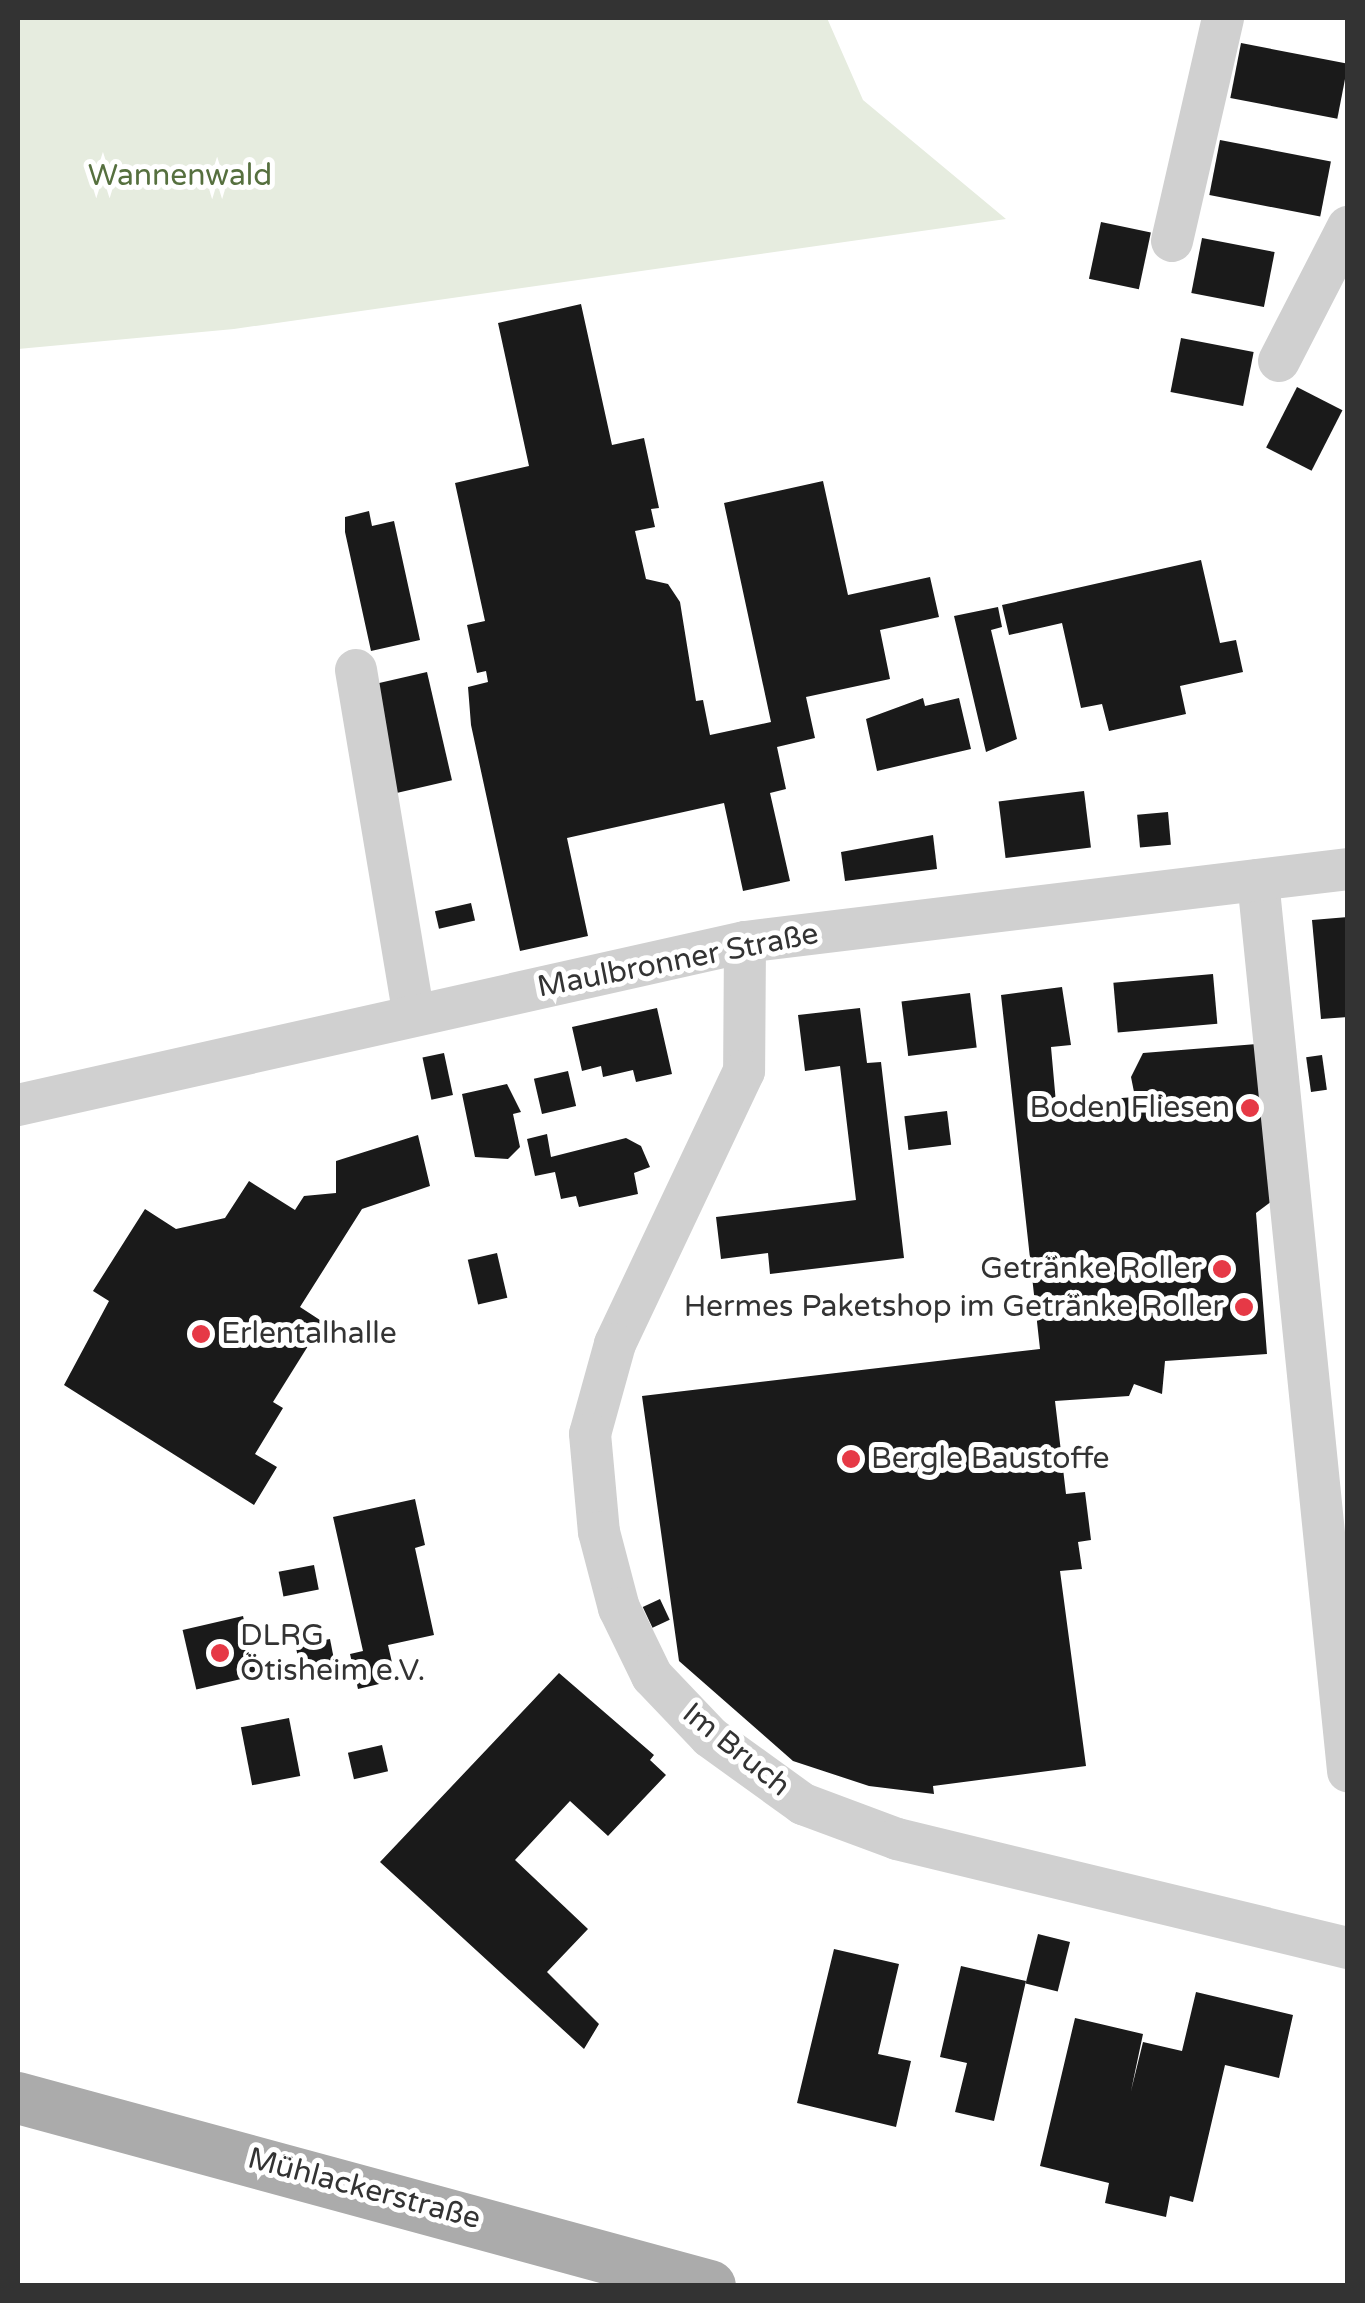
<!DOCTYPE html>
<html>
<head>
<meta charset="utf-8">
<style>
  body { margin:0 }
  #map { position:relative; width:1365px; height:2303px; overflow:hidden; background:#fff; font-family:"Varela Round",sans-serif }
  div>[style] { position:absolute }
  [style*='--x'] { left:calc(var(--x)*1px); top:calc(var(--y)*1px); width:calc(var(--w)*1px); rotate:calc(var(--a)*1deg) }
  .green>* { inset:0; background:#e6ecdf }
  .building>* { inset:0; background:#1a1a1a; transform-origin:0 0 }
  .minor>* { height:42px; margin:-21px; padding:0 21px; transform-origin:21px; border-radius:21px; background:#d0d0d0 }
  .major>* { height:52px; margin:-26px; padding:0 26px; transform-origin:26px; border-radius:26px; background:#ababab }
  .dots>* { width:28px; height:28px; translate:-50% -50%; box-sizing:border-box; border:5px solid #fff; border-radius:50% }
  span { translate:-50% -50%; white-space:nowrap; text-align:center; line-height:1.15; -webkit-text-stroke:10px #fff; paint-order:stroke }
  .park-label { font-size:30px; color:#56703f }
  .street-label { font-size:30px; color:#333 }
  .poi-label { font-size:30px; color:#333 }
  .right { translate:-100% -50%; text-align:right }
  .left { translate:0 -50%; text-align:left }
  .frame { position:absolute; inset:0; border:20px solid #333; pointer-events:none }
</style>
</head>
<body>
<div id="map">
  <div class="green">
    <i style="clip-path:polygon(18px 18px,827px 18px,863px 100px,1006px 219px,234px 329px,18px 349px)"></i>
  </div>
  <div class="building">
    <i style="left:1241px;top:43px;width:109px;height:56px;rotate:11deg"></i>
    <i style="left:1220px;top:140px;width:113px;height:56px;rotate:11deg"></i>
    <i style="left:1101px;top:222px;width:51px;height:58px;rotate:12deg"></i>
    <i style="left:1202px;top:238px;width:74px;height:56px;rotate:11deg"></i>
    <i style="clip-path:polygon(581px 304px,612px 445px,644px 438px,659px 508px,651px 509px,655px 527px,635px 531px,646px 579px,668px 584px,680px 602px,696px 701px,703px 700px,710px 735px,771px 722px,724px 503px,823px 481px,848px 595px,930px 577px,939px 617px,880px 630px,890px 679px,806px 697px,815px 738px,777px 747px,786px 789px,770px 793px,790px 881px,743px 891px,724px 803px,567px 838px,588px 936px,520px 951px,471px 725px,468px 687px,488px 682px,486px 671px,477px 673px,467px 625px,485px 621px,455px 483px,529px 466px,498px 323px)"></i>
    <i style="left:1181px;top:338px;width:74px;height:55px;rotate:11deg"></i>
    <i style="left:1297px;top:387px;width:51px;height:68px;rotate:27deg"></i>
    <i style="clip-path:polygon(369px 511px,372px 526px,394px 521px,420px 640px,371px 651px,345px 532px,345px 517px)"></i>
    <i style="clip-path:polygon(1201px 560px,1220px 643px,1236px 640px,1243px 672px,1180px 686px,1186px 714px,1109px 731px,1102px 704px,1081px 708px,1062px 623px,1009px 635px,1002px 605px)"></i>
    <i style="clip-path:polygon(998px 607px,1002px 627px,991px 630px,1017px 739px,986px 752px,954px 616px)"></i>
    <i style="left:427px;top:672px;width:111px;height:58px;rotate:77deg"></i>
    <i style="clip-path:polygon(923px 698px,925px 706px,959px 698px,971px 749px,877px 771px,866px 719px)"></i>
    <i style="left:1084px;top:791px;width:57px;height:86px;rotate:83deg"></i>
    <i style="left:1168px;top:812px;width:33px;height:31px;rotate:85deg"></i>
    <i style="clip-path:polygon(933px 835px,937px 869px,845px 881px,841px 852px)"></i>
    <i style="left:471px;top:903px;width:18px;height:37px;rotate:77deg"></i>
    <i style="clip-path:polygon(1348px 917px,1348px 1017px,1321px 1019px,1312px 920px)"></i>
    <i style="left:1213px;top:974px;width:50px;height:100px;rotate:85deg"></i>
    <i style="clip-path:polygon(1062px 987px,1071px 1045px,1051px 1047px,1056px 1103px,1135px 1097px,1131px 1077px,1143px 1053px,1257px 1044px,1276px 1198px,1256px 1213px,1267px 1354px,1165px 1361px,1162px 1394px,1134px 1384px,1129px 1396px,1055px 1401px,1066px 1494px,1085px 1492px,1091px 1540px,1078px 1542px,1082px 1569px,1060px 1571px,1086px 1766px,933px 1786px,934px 1794px,869px 1786px,793px 1761px,679px 1661px,642px 1396px,1040px 1349px,1001px 995px)"></i>
    <i style="left:970px;top:993px;width:55px;height:69px;rotate:83deg"></i>
    <i style="clip-path:polygon(657px 1008px,672px 1074px,636px 1082px,633px 1070px,603px 1077px,601px 1066px,582px 1071px,572px 1027px)"></i>
    <i style="clip-path:polygon(860px 1008px,867px 1063px,881px 1062px,904px 1258px,770px 1274px,768px 1253px,721px 1259px,716px 1217px,856px 1200px,840px 1066px,805px 1071px,798px 1015px)"></i>
    <i style="left:444px;top:1053px;width:43px;height:22px;rotate:78deg"></i>
    <i style="left:1322px;top:1055px;width:35px;height:16px;rotate:82deg"></i>
    <i style="left:568px;top:1071px;width:36px;height:35px;rotate:77deg"></i>
    <i style="clip-path:polygon(507px 1084px,521px 1112px,513px 1114px,520px 1147px,508px 1159px,475px 1157px,462px 1094px)"></i>
    <i style="left:947px;top:1111px;width:34px;height:43px;rotate:83deg"></i>
    <i style="clip-path:polygon(547px 1134px,551px 1157px,626px 1138px,641px 1146px,650px 1167px,634px 1173px,638px 1194px,579px 1207px,576px 1196px,561px 1199px,555px 1172px,535px 1176px,527px 1139px)"></i>
    <i style="clip-path:polygon(418px 1135px,430px 1186px,362px 1209px,300px 1307px,323px 1322px,273px 1402px,283px 1408px,255px 1454px,277px 1467px,254px 1505px,64px 1385px,109px 1301px,93px 1291px,145px 1209px,176px 1229px,225px 1218px,249px 1181px,295px 1210px,304px 1196px,336px 1193px,336px 1161px)"></i>
    <i style="left:497px;top:1253px;width:46px;height:30px;rotate:77deg"></i>
    <i style="clip-path:polygon(415px 1499px,425px 1545px,415px 1548px,434px 1635px,388px 1645px,396px 1680px,358px 1689px,350px 1654px,363px 1651px,333px 1517px)"></i>
    <i style="left:314px;top:1565px;width:25px;height:36px;rotate:79deg"></i>
    <i style="left:660px;top:1599px;width:23px;height:19px;rotate:65deg"></i>
    <i style="left:243px;top:1616px;width:61px;height:62px;rotate:77deg"></i>
    <i style="left:330px;top:1639px;width:25px;height:35px;rotate:79deg"></i>
    <i style="clip-path:polygon(559px 1673px,654px 1755px,650px 1760px,666px 1775px,608px 1836px,570px 1801px,515px 1860px,588px 1929px,547px 1972px,599px 2024px,584px 2049px,380px 1862px)"></i>
    <i style="left:289px;top:1718px;width:59px;height:49px;rotate:79deg"></i>
    <i style="left:382px;top:1745px;width:27px;height:35px;rotate:77deg"></i>
    <i style="left:1038px;top:1934px;width:33px;height:51px;rotate:14deg"></i>
    <i style="clip-path:polygon(834px 1949px,899px 1964px,878px 2054px,911px 2061px,896px 2127px,797px 2103px)"></i>
    <i style="clip-path:polygon(961px 1966px,1026px 1981px,994px 2121px,955px 2112px,967px 2063px,940px 2057px)"></i>
    <i style="clip-path:polygon(1196px 1992px,1293px 2015px,1279px 2078px,1225px 2065px,1193px 2202px,1170px 2196px,1166px 2217px,1105px 2203px,1109px 2183px,1040px 2166px,1075px 2018px,1143px 2034px,1131px 2091px,1143px 2042px,1182px 2051px)"></i>
  </div>
  <div class="minor">
    <i style="--x:1172;--y:241;--w:229;--a:-77.1"></i>
    <i style="--x:1279;--y:361;--w:151;--a:-62.8"></i>
    <i style="--x:356;--y:670;--w:350;--a:80.5"></i>
    <i style="--x:1258;--y:880;--w:896;--a:84.23"></i>
    <i style="--x:745;--y:942;--w:129;--a:90.4"></i>
    <i style="--x:744;--y:1071;--w:302;--a:115.3"></i>
    <i style="--x:615;--y:1344;--w:93;--a:105.5"></i>
    <i style="--x:590;--y:1434;--w:98;--a:84.8"></i>
    <i style="--x:599;--y:1532;--w:79;--a:75.3"></i>
    <i style="--x:619;--y:1608;--w:76;--a:64.1"></i>
    <i style="--x:652;--y:1676;--w:84;--a:46.4"></i>
    <i style="--x:710;--y:1737;--w:115;--a:35.8"></i>
    <i style="--x:803;--y:1804;--w:100;--a:20.4"></i>
    <i style="--x:897;--y:1839;--w:464;--a:13.6"></i>
    <i style="--x:18;--y:1105;--w:745;--a:-12.64"></i>
    <i style="--x:745;--y:942;--w:607;--a:-6.9"></i>
  </div>
  <div class="major">
    <i style="--x:18;--y:2098;--w:717;--a:15.2"></i>
  </div>
  <div class="dots">
    <i style="left:1250px;top:1108px;background:#e63946"></i>
    <i style="left:1222px;top:1269px;background:#e63946"></i>
    <i style="left:1244px;top:1307px;background:#e63946"></i>
    <i style="left:201px;top:1334px;background:#e63946"></i>
    <i style="left:851px;top:1459px;background:#e63946"></i>
    <i style="left:220px;top:1653px;background:#e63946"></i>
  </div>
  <div class="park-label">
    <span style="left:180px;top:176px">Wannenwald</span>
  </div>
  <div class="street-label">
    <span style="left:678px;top:961px;rotate:-11deg">Maulbronner Straße</span>
    <span style="left:736px;top:1750px;rotate:39deg">Im Bruch</span>
    <span style="left:364px;top:2189px;rotate:15deg">Mühlackerstraße</span>
  </div>
  <div class="poi-label">
    <span class="right" style="left:1230px;top:1108px">Boden Fliesen</span>
    <span class="right" style="left:1202px;top:1269px">Getränke Roller</span>
    <span class="right" style="left:1224px;top:1307px">Hermes Paketshop im Getränke Roller</span>
    <span class="left" style="left:221px;top:1334px">Erlentalhalle</span>
    <span class="left" style="left:871px;top:1459px">Bergle Baustoffe</span>
    <span class="left" style="left:240px;top:1653px">DLRG<br>Ötisheim e.V.</span>
  </div>
  <div class="frame"></div>
</div>
</body>
</html>
